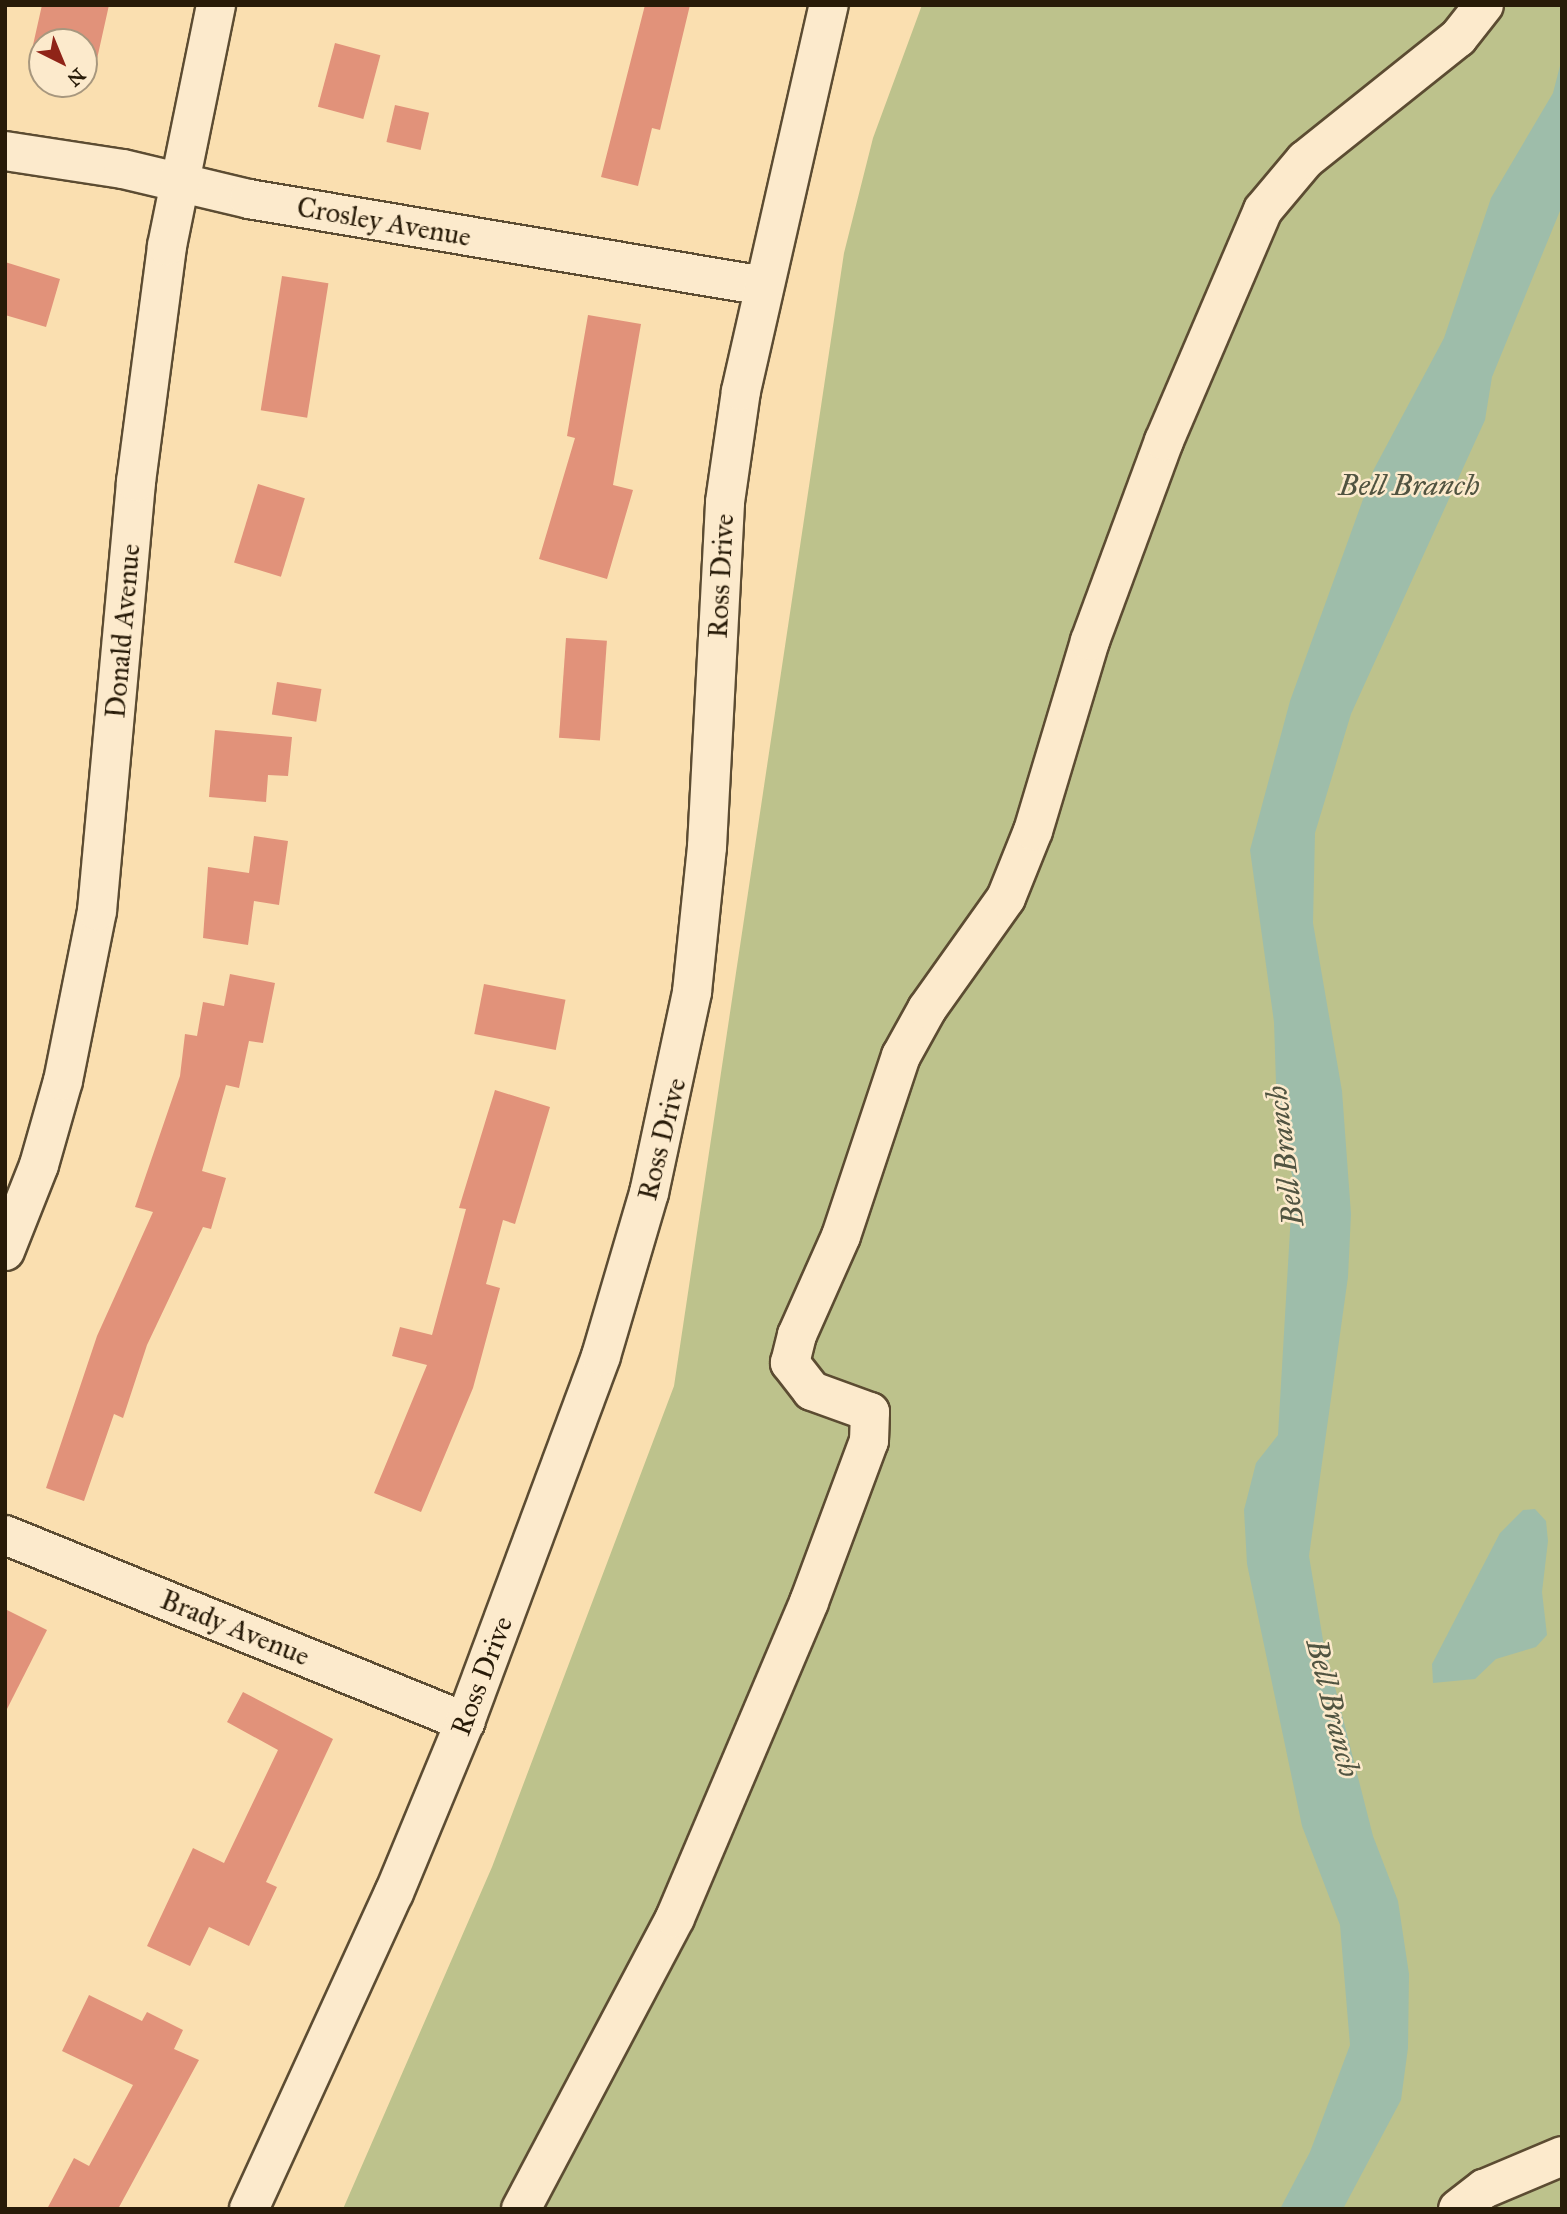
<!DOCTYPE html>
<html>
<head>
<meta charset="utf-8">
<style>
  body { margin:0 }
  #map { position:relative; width:1567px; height:2214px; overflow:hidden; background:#fadfb0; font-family:"IM FELL Great Primer",serif }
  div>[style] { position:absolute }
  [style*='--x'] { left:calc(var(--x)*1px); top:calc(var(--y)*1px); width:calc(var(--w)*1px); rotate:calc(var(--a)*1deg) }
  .green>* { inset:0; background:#bdc28c }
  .water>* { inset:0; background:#9ebdaa }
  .building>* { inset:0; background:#e1927a; transform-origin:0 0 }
  .roads { filter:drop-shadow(2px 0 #5c4c32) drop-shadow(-2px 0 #5c4c32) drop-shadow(0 2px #5c4c32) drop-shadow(0 -2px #5c4c32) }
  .minor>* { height:38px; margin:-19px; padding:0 19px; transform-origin:19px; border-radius:19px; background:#fceacc }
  span { translate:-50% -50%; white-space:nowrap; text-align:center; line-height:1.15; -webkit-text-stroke:5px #fceacc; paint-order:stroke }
  .street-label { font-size:28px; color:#281b08 }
  .water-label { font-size:30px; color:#515441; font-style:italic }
  .frame { position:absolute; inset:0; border:7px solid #281b08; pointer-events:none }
  .north { position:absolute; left:28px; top:28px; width:70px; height:70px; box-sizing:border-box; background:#fceacc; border:2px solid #a7977e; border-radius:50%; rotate:137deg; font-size:19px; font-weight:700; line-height:28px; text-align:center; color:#281b08 }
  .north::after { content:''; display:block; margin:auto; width:24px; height:32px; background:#8f2418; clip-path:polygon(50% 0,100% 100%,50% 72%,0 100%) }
</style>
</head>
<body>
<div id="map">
  <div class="green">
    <i style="clip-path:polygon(922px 5px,1562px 5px,1562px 2209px,343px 2209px,492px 1867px,674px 1386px,844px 253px,873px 138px)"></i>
  </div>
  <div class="water">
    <i style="clip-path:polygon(1562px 58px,1562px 206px,1492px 377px,1485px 420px,1351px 714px,1315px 833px,1313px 923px,1342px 1091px,1351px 1214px,1348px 1277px,1309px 1556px,1323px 1640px,1373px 1836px,1398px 1901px,1409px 1974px,1408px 2048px,1401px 2100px,1343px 2209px,1280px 2209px,1310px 2152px,1350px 2045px,1340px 1925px,1302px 1826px,1247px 1564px,1244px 1510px,1256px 1463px,1278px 1435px,1293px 1179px,1277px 1114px,1274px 1022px,1250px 850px,1290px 701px,1374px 469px,1444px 338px,1491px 198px,1553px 93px)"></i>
    <i style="clip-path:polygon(1535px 1509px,1546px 1521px,1548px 1541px,1542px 1592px,1547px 1635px,1536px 1647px,1496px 1659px,1475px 1679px,1433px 1683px,1432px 1664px,1500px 1533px,1523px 1510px)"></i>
  </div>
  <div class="building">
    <i style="clip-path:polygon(42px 5px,109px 5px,95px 68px,84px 65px,84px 42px,42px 42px,42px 56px,31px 54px)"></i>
    <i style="clip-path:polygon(645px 5px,690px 5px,660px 130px,652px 128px,638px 186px,601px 177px)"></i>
    <i style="left:335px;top:43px;width:47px;height:66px;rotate:15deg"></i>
    <i style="left:395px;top:105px;width:35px;height:38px;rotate:13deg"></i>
    <i style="clip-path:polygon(5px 262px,60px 279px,46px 327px,5px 315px)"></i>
    <i style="left:282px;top:276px;width:47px;height:136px;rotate:9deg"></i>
    <i style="clip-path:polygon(588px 315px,641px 324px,613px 485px,633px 490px,607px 579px,539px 559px,575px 438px,567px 436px)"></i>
    <i style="left:258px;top:484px;width:49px;height:82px;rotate:17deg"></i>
    <i style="left:566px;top:638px;width:41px;height:100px;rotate:4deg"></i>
    <i style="left:277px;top:682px;width:45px;height:33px;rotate:9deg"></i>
    <i style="clip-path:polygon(215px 730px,292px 737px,288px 776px,268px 775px,266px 802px,209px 797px)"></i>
    <i style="clip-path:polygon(254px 836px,288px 841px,279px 905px,254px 901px,248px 945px,203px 938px,208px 867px,249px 873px)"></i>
    <i style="clip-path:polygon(230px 974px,275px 983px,263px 1043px,249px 1041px,239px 1088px,226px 1085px,202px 1171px,226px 1178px,211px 1229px,203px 1227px,147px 1345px,123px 1418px,114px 1414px,84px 1501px,46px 1488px,97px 1336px,153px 1212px,135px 1207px,180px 1076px,185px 1034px,197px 1036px,203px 1002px,224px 1006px)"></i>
    <i style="left:484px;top:984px;width:83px;height:51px;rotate:11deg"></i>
    <i style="clip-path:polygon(495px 1090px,550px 1107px,515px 1224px,503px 1220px,486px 1284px,500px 1288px,473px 1388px,421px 1512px,374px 1493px,427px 1365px,392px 1356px,400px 1327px,432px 1335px,466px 1209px,459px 1208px)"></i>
    <i style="clip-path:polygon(5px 1609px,47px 1630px,5px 1713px)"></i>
    <i style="clip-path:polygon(243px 1692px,333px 1739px,266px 1882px,277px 1887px,249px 1946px,209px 1927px,190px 1966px,147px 1946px,193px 1848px,224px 1863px,278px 1750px,227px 1722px)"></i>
    <i style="clip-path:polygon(89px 1995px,142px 2021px,147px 2012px,183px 2030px,174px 2049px,199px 2060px,118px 2209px,47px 2209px,74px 2158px,89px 2166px,133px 2085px,62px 2051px)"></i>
  </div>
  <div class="roads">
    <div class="minor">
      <i style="--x:5;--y:151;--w:119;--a:8.7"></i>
      <i style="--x:123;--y:169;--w:130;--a:13.4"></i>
      <i style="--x:249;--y:199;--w:522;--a:9.59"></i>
      <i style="--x:5;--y:1251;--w:92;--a:-68.4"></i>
      <i style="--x:39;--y:1165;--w:87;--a:-74.1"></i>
      <i style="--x:63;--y:1081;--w:173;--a:-78.7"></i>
      <i style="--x:97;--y:911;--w:431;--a:-84.8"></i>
      <i style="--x:136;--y:482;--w:238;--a:-82.5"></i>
      <i style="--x:167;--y:246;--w:246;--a:-78.5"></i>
      <i style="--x:5;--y:1535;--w:497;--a:22.1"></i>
      <i style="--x:249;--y:2209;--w:348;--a:-65.4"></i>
      <i style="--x:394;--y:1893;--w:185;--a:-67.5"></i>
      <i style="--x:465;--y:1722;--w:390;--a:-69.6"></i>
      <i style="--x:601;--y:1356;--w:170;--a:-73.6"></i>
      <i style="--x:649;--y:1193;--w:206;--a:-77.9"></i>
      <i style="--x:692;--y:992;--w:146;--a:-84.1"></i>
      <i style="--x:707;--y:847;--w:345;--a:-87"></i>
      <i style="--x:725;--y:502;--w:112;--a:-81.8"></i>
      <i style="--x:741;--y:391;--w:396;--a:-77.2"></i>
      <i style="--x:521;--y:2209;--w:329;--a:-62.1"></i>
      <i style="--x:675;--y:1918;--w:343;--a:-67"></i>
      <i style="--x:809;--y:1602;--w:172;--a:-69.6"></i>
      <i style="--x:869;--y:1441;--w:29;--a:-88"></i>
      <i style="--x:870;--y:1412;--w:62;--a:-160.1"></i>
      <i style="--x:812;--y:1391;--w:36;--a:-128"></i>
      <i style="--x:790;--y:1363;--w:29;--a:-76"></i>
      <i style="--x:797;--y:1335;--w:108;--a:-66"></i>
      <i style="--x:841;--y:1236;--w:190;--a:-71.6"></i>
      <i style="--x:901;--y:1056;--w:54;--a:-61"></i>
      <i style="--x:927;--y:1009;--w:136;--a:-54.6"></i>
      <i style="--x:1006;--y:898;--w:72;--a:-68.1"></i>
      <i style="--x:1033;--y:831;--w:198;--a:-73.3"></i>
      <i style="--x:1090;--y:641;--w:213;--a:-69.7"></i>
      <i style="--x:1164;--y:441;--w:251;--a:-66.8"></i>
      <i style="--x:1263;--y:210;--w:65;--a:-50"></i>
      <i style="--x:1305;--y:160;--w:196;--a:-38.6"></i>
      <i style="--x:1458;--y:38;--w:42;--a:-51.8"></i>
      <i style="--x:1458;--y:2209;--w:33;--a:-38"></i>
      <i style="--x:1484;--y:2189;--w:85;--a:-22.9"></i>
    </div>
  </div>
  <div class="street-label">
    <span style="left:384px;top:222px;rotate:10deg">Crosley Avenue</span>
    <span style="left:721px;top:576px;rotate:-87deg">Ross Drive</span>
    <span style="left:123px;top:631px;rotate:-85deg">Donald Avenue</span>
    <span style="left:662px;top:1139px;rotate:-76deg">Ross Drive</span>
    <span style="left:235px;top:1628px;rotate:22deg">Brady Avenue</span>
    <span style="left:482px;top:1676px;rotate:-69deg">Ross Drive</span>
  </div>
  <div class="water-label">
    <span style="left:1409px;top:485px">Bell Branch</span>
    <span style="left:1285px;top:1156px;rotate:-97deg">Bell Branch</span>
    <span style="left:1333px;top:1708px;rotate:76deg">Bell Branch</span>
  </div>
  <div class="frame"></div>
  <div class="north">N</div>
</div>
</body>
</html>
